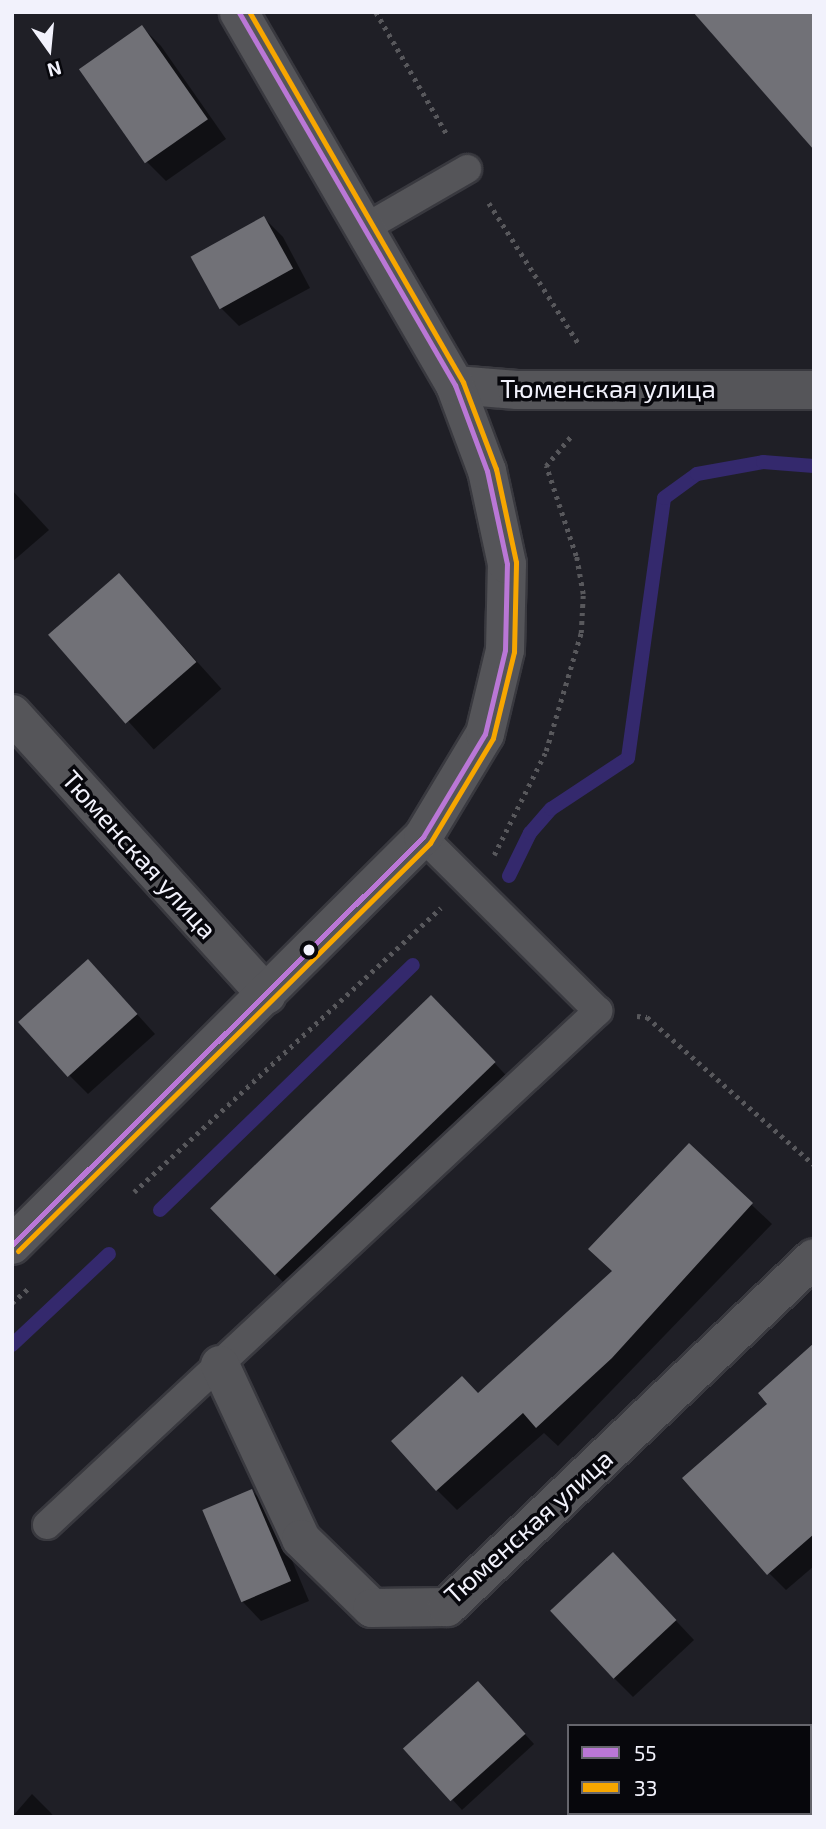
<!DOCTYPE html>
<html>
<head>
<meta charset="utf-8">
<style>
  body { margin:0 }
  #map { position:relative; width:826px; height:1829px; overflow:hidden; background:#1f1f26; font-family:"Exo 2",sans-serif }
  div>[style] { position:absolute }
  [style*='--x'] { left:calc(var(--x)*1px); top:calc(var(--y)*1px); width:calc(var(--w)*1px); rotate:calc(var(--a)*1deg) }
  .shadow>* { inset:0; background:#0007; transform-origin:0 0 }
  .stream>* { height:14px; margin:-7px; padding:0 7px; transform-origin:7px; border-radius:7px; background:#34296d }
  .building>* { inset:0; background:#717177; transform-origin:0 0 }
  .path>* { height:4.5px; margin-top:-2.25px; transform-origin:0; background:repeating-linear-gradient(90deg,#58585c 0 3.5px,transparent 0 8.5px) }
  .roads { filter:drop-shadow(2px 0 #39393f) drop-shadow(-2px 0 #39393f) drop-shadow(0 2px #39393f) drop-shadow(0 -2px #39393f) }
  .service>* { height:28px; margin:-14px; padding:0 14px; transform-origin:14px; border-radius:14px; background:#555559 }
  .minor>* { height:38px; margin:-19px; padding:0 19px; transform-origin:19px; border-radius:19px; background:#555559 }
  .bus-1>* { height:5px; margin:-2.5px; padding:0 2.5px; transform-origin:2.5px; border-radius:2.5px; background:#ba77d6 }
  .bus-2>* { height:5px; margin:-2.5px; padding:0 2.5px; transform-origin:2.5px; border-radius:2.5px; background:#f7a600 }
  .dots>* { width:19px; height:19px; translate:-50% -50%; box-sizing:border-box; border:4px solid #07070c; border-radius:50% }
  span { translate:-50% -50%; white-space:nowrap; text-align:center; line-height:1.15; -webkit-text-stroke:7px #07070c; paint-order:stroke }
  .street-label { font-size:26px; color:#f2f2fc }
  .frame { position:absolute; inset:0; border:14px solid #f2f2fc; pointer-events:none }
  .legend { position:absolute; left:567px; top:1724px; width:245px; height:91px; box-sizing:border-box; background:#07070c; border:2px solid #65656c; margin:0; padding:9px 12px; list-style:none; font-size:21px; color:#f2f2fc }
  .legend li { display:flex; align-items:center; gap:14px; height:35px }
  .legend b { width:35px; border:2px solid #65656c }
  .north { position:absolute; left:14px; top:14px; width:70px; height:70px; -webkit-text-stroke:5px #07070c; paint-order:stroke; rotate:165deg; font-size:19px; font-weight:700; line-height:28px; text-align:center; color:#f2f2fc }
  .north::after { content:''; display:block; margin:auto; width:24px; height:32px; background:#f2f2fc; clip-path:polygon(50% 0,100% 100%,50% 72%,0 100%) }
</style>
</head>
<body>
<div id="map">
  <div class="shadow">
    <i style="clip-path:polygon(142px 27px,161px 46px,226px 139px,166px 181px,147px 162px)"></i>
    <i style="clip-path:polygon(264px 218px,283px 237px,310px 288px,239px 326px,220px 307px)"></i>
    <i style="clip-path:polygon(12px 490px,49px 530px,12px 562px)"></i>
    <i style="left:119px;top:575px;width:153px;height:91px;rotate:48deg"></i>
    <i style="clip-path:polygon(107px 981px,155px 1034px,88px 1094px,69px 1075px)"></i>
    <i style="clip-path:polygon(457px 1023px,519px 1089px,299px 1298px,273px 1272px)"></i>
    <i style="clip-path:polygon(689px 1146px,772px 1224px,558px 1446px,544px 1433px,457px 1510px,437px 1490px,479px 1395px,614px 1272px)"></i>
    <i style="clip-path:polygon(814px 1362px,814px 1566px,786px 1590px,769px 1573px)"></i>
    <i style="clip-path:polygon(252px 1491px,271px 1510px,309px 1601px,261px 1621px,242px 1601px,204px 1511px)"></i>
    <i style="clip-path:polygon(632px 1574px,694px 1640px,633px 1697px,614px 1678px)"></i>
    <i style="clip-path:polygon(487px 1693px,534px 1744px,462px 1810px,406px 1749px)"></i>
    <i style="clip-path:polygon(32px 1794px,51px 1813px,54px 1817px,12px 1817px)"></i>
  </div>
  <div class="stream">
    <i style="--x:509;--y:876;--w:48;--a:-64"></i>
    <i style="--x:530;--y:833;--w:32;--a:-49"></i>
    <i style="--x:551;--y:809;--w:92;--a:-33.5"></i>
    <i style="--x:628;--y:758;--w:262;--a:-82.1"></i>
    <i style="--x:664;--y:498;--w:41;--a:-36"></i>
    <i style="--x:697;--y:474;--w:67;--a:-10.3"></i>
    <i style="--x:763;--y:462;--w:51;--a:4.5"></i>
    <i style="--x:160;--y:1210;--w:352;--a:-44.1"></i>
    <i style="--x:12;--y:1345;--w:133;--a:-43.2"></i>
  </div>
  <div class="building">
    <i style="clip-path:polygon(693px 12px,814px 12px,814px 150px)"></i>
    <i style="left:142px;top:25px;width:115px;height:77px;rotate:55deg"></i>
    <i style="left:264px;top:216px;width:60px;height:84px;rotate:61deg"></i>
    <i style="left:119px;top:573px;width:118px;height:94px;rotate:49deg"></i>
    <i style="left:88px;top:959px;width:74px;height:94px;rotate:48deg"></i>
    <i style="left:431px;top:995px;width:93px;height:307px;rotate:46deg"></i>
    <i style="clip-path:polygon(689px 1143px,753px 1203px,612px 1358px,536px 1428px,523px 1413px,436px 1491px,391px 1441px,462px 1376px,478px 1393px,612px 1271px,588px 1249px)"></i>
    <i style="clip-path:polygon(814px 1343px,814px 1534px,767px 1575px,682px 1478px,767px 1404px,758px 1393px)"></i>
    <i style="left:252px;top:1489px;width:100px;height:54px;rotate:67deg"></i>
    <i style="left:613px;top:1552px;width:93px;height:86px;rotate:47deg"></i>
    <i style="left:478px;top:1681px;width:71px;height:101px;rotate:48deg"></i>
  </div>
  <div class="path">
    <i style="--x:376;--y:12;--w:143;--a:59.9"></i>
    <i style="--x:489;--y:203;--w:169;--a:57.5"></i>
    <i style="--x:494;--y:855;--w:116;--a:-63.4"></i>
    <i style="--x:546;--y:751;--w:123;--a:-73.5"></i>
    <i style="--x:581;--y:633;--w:39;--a:-87"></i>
    <i style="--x:583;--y:594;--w:39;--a:-100"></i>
    <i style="--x:576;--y:556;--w:95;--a:-108.4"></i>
    <i style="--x:546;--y:466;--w:38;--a:-50"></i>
    <i style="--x:637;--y:1016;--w:10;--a:6"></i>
    <i style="--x:647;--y:1017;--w:223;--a:41.5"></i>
    <i style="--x:134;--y:1192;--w:418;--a:-42.8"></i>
    <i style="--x:12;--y:1303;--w:24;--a:-42"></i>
  </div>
  <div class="roads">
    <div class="service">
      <i style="--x:365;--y:228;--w:118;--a:-30"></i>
      <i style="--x:47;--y:1525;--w:754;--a:-43.01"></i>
      <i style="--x:598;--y:1011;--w:247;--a:-135.2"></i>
    </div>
    <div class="minor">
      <i style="--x:455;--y:385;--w:62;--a:4.6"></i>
      <i style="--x:517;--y:390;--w:297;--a:0"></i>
      <i style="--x:12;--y:714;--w:379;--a:47.8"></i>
      <i style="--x:12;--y:1245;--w:579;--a:-44.79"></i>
      <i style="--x:423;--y:837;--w:120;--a:-59"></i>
      <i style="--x:485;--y:734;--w:86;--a:-76.6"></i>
      <i style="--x:505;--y:650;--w:86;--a:-88.7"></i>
      <i style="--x:507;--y:564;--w:95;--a:-102.1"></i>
      <i style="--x:487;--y:471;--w:92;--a:-110.4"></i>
      <i style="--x:455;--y:385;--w:431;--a:-120.1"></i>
      <i style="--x:220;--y:1365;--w:192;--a:65"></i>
      <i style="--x:301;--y:1539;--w:99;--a:44.2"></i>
      <i style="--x:372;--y:1608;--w:75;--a:-0.8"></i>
      <i style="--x:447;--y:1607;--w:506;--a:-43.56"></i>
    </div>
  </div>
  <div class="bus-1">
    <i style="--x:12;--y:1245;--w:579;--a:-44.79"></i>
    <i style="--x:423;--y:837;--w:120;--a:-59"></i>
    <i style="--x:485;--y:734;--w:86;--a:-76.6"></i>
    <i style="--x:505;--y:650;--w:86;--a:-88.7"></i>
    <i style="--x:507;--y:564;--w:95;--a:-102.1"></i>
    <i style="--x:487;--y:471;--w:92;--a:-110.4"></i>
    <i style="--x:455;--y:385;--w:431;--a:-120.1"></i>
  </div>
  <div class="bus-2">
    <i style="--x:18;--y:1251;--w:580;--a:-44.72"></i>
    <i style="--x:430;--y:843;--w:122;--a:-59"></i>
    <i style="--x:493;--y:738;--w:89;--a:-76.3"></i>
    <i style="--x:514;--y:652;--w:90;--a:-88.7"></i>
    <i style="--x:516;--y:562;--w:95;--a:-102.1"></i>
    <i style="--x:496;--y:469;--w:93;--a:-110.8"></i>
    <i style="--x:463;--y:382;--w:427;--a:-120"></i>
  </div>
  <div class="dots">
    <i style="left:309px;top:950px;background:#f2f2fc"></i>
  </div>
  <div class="street-label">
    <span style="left:608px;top:388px">Тюменская улица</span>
    <span style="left:140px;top:854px;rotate:48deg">Тюменская улица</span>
    <span style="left:528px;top:1526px;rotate:-42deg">Тюменская улица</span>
  </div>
  <div class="frame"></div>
  <ul class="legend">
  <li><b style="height:9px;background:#ba77d6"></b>55</li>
  <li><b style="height:9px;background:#f7a600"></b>33</li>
  </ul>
  <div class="north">N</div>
</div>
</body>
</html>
